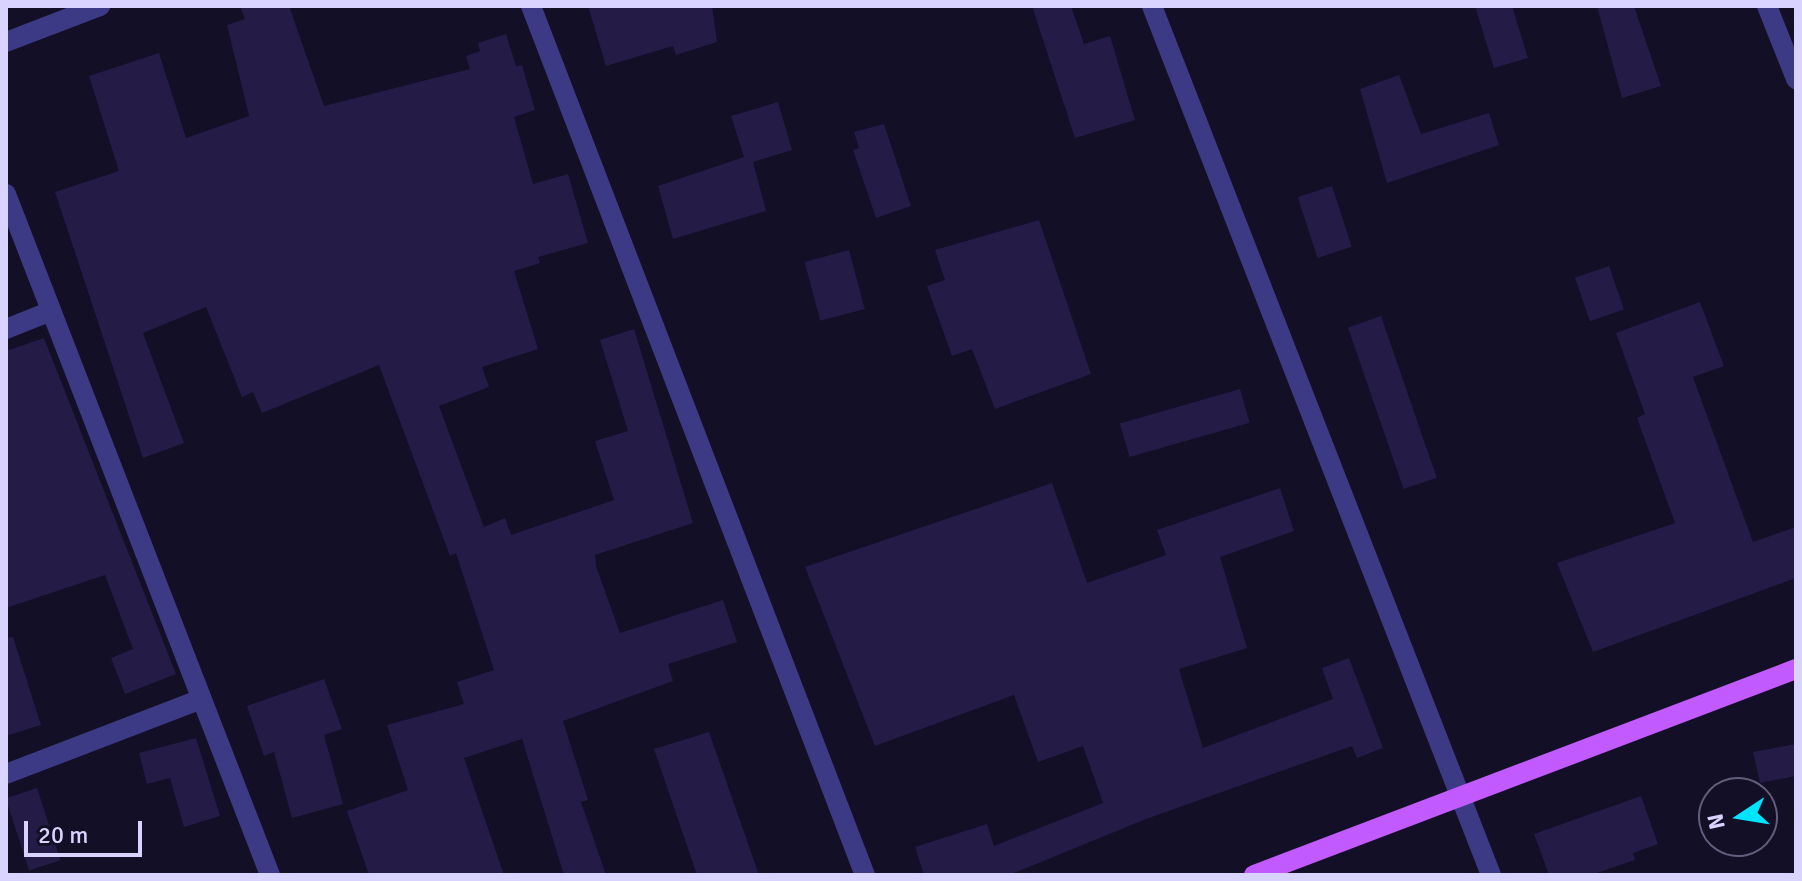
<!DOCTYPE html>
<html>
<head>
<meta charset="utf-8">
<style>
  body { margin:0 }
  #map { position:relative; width:1802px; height:881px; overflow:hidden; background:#130f26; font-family:Signika,sans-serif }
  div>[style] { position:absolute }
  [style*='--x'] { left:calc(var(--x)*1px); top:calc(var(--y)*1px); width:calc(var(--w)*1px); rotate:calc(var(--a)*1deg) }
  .building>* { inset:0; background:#241b47; transform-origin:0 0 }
  .minor>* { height:20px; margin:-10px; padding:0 10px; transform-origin:10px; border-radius:10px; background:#3d3a85 }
  .major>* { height:20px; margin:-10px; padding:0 10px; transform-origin:10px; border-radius:10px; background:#c25bff }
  span { translate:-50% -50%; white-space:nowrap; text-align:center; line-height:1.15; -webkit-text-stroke:8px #130f26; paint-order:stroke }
  .frame { position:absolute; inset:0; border:8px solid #d9d4ff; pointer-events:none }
  .north { position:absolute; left:1698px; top:777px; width:80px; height:80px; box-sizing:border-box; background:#130f26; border:2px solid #625e7d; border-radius:50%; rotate:258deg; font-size:22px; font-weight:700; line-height:32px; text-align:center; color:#d9d4ff }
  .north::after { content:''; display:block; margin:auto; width:28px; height:36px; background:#00e5ff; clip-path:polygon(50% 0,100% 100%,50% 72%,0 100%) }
  .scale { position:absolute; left:24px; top:821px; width:118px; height:36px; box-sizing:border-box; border:4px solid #d9d4ff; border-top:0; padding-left:10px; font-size:24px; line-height:28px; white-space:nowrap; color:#d9d4ff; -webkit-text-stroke:6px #130f26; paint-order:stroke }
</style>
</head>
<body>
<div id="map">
  <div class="building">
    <i style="clip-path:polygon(240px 6px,289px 6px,324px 106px,470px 69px,466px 56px,480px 51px,478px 43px,506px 34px,516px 66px,522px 65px,535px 110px,514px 117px,533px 184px,568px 174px,588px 243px,538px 257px,540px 263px,514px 271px,538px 349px,482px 367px,489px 387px,439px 406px,484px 527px,505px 518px,511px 535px,614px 500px,595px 441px,628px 431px,600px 340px,634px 329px,693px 523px,595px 555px,596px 566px,620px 633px,723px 600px,737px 642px,668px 664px,673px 681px,563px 721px,588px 800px,581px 802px,606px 875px,564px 875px,522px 739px,464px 758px,504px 875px,369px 875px,347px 811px,408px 790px,387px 725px,464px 704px,457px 682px,494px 670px,456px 553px,450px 556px,379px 365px,262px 413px,253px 392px,242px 397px,206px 307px,143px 333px,184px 443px,143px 458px,55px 192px,119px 171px,89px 76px,159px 53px,186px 138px,249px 116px,227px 25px,245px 19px)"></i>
    <i style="clip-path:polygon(588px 6px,712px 6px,717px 42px,676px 55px,673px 46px,606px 66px)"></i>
    <i style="clip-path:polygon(1032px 6px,1071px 6px,1084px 44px,1110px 36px,1135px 120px,1075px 138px)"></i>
    <i style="clip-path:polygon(1475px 6px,1512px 6px,1528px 58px,1494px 68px)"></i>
    <i style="clip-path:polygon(1597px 6px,1634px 6px,1661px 86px,1622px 98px)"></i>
    <i style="clip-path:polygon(1399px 75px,1421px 134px,1489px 113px,1499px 145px,1387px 183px,1360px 89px)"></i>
    <i style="clip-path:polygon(778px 102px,792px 150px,753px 162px,766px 211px,673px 239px,658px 186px,744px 157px,731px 116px)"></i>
    <i style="clip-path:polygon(884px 124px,911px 206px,876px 218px,853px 150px,859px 148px,854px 132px)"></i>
    <i style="left:1332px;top:186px;width:64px;height:36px;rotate:72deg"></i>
    <i style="clip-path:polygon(1039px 220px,1091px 374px,995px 409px,972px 349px,952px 356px,927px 286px,945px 280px,935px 250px)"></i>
    <i style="left:849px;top:250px;width:61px;height:46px;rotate:75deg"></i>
    <i style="left:1609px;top:266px;width:46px;height:36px;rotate:71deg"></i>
    <i style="clip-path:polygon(1700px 302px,1724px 366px,1693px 377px,1753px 542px,1796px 527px,1796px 578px,1593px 652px,1557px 563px,1675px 523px,1637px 418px,1645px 414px,1616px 333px)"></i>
    <i style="left:1381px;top:316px;width:171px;height:35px;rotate:71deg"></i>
    <i style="clip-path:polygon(44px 338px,176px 674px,125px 694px,111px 658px,133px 649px,105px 575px,6px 608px,6px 351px)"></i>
    <i style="left:1240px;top:389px;width:35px;height:125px;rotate:74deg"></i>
    <i style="clip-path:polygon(1052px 483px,1087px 583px,1166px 555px,1157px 530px,1280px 488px,1294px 531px,1220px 557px,1247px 648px,1179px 669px,1203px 748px,1333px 699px,1322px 668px,1349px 658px,1383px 748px,1357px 758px,1352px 746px,1146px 819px,1009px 875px,924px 875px,915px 847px,987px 824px,994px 846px,1103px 803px,1083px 746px,1038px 762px,1014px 695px,875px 746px,805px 567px)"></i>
    <i style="clip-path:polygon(13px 637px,41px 725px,6px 736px,6px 638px)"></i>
    <i style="clip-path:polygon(324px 679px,342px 729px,324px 735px,343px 804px,292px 818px,274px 752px,264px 756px,247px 706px)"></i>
    <i style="clip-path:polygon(709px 732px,759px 875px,697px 875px,654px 749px)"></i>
    <i style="clip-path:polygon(196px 738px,220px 816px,184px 827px,170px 778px,147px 784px,139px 753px)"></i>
    <i style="clip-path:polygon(1796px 744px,1796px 776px,1760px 783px,1753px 752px)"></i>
    <i style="left:37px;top:788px;width:76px;height:33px;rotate:72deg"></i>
    <i style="clip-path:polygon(1641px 796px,1658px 844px,1633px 853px,1635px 860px,1591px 875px,1549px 875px,1534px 834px)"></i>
  </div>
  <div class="minor">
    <i style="--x:531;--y:6;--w:931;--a:68.98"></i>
    <i style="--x:1152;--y:6;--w:933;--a:68.69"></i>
    <i style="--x:1767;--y:6;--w:79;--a:68.3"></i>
    <i style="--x:6;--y:42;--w:101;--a:-21"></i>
    <i style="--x:6;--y:194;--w:730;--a:68.81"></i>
    <i style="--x:6;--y:329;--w:48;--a:-21.8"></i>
    <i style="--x:6;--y:774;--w:209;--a:-21"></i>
  </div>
  <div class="major">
    <i style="--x:1254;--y:875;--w:580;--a:-20.81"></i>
  </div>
  <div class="frame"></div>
  <div class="north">N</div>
  <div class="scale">20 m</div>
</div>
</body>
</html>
